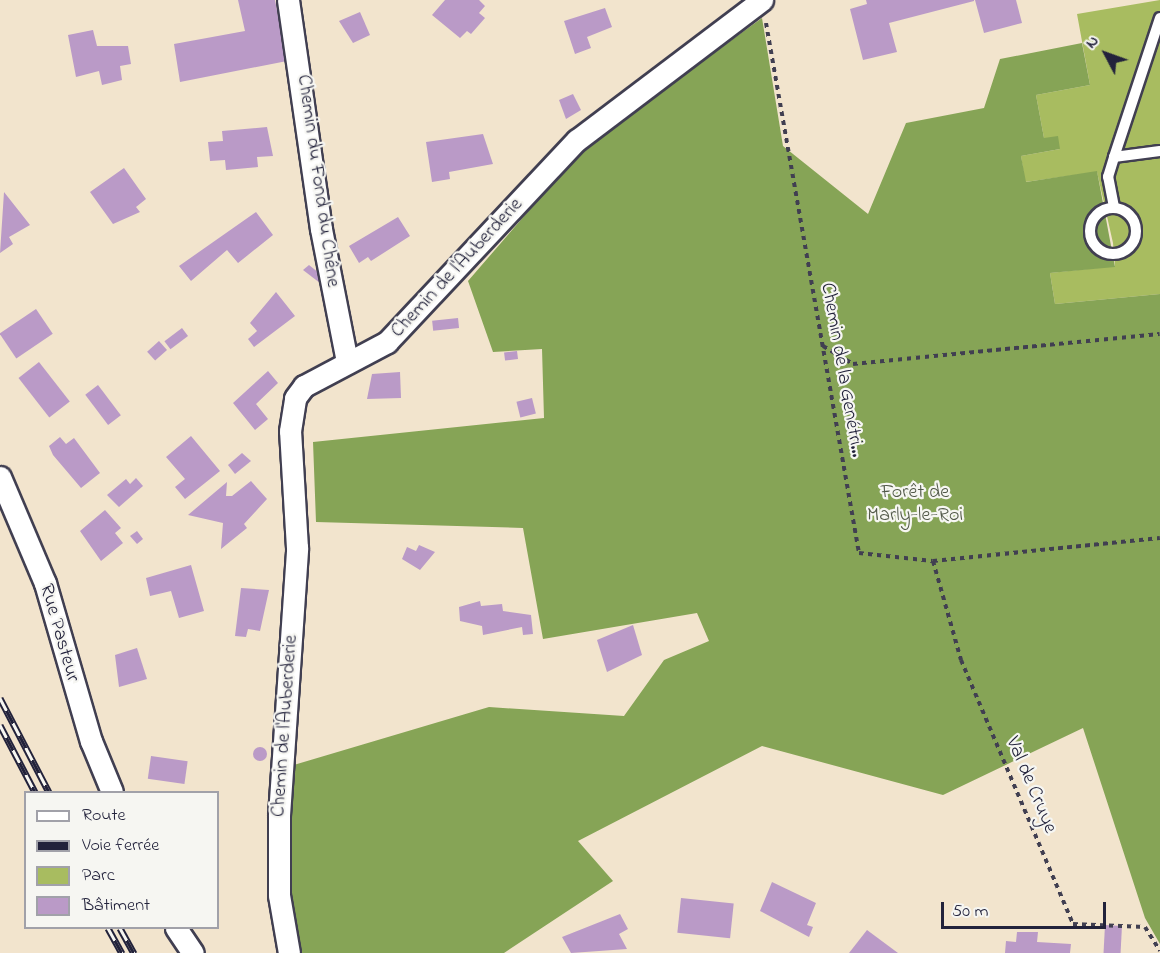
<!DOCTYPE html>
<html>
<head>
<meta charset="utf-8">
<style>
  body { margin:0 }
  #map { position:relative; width:1160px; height:953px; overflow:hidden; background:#f2e4cd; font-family:"Indie Flower",sans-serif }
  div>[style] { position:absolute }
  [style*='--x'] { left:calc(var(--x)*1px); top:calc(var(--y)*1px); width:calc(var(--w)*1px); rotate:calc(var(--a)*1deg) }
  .green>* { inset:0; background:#a8bc60 }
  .forest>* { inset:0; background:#86a456 }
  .building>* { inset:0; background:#ba9ac7; transform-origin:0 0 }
  .round { border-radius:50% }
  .path>* { height:4px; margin-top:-2px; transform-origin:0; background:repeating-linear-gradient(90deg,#413f51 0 4.5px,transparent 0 9px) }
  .roads { filter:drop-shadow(2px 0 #413f51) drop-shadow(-2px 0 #413f51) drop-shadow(0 2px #413f51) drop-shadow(0 -2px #413f51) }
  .lane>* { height:10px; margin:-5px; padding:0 5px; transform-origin:5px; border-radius:5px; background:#fff }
  .lane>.ring { margin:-5px; padding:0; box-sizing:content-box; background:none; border:10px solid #fff; border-radius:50% }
  .street>* { height:21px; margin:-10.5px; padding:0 10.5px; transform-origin:10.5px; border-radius:10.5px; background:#fff }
  .rail>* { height:7px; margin-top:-3.5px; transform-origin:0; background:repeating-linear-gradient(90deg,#f6f6f2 0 14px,#22223b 0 28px); box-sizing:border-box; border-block:2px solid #22223b }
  span { translate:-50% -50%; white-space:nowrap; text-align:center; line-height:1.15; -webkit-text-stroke:4.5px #f6f6f2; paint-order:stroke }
  .street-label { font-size:20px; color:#22223b }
  .park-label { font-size:20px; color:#515848 }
  .legend { position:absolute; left:24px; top:791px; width:195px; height:138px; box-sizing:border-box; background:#f6f6f2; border:2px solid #a1a1a9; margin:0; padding:8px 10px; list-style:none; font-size:18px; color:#22223b }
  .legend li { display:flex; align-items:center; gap:12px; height:30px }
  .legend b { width:30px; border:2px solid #a1a1a9 }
  .north { position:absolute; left:1076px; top:24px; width:60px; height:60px; -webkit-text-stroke:4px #f6f6f2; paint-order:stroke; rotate:311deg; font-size:16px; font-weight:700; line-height:24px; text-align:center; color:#22223b }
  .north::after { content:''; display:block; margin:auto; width:21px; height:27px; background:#22223b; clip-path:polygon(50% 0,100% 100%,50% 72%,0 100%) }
  .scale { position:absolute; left:941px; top:902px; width:165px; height:27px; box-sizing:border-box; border:3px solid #22223b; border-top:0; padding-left:8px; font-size:18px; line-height:21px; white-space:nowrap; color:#22223b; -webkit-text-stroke:4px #f6f6f2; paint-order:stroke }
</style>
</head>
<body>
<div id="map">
  <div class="green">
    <i style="clip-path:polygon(1160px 0,1160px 294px,1055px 304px,1050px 273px,1115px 266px,1113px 243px,1097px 172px,1025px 182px,1021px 156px,1060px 149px,1044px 138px,1036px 95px,1090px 85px,1077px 14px)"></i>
  </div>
  <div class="forest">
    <i style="clip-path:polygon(762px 18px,783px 146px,868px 214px,906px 123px,984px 108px,1000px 59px,1082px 43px,1090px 85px,1036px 95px,1044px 138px,1058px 136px,1060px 149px,1021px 156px,1026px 182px,1097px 171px,1115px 267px,1050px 273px,1055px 304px,1160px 294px,1160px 944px,1145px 918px,1083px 728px,943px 795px,762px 746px,578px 841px,613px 881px,504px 953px,299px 953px,285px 898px,287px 767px,489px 707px,624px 716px,664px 660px,709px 641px,697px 613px,543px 639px,523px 528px,316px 522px,313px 442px,544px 418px,542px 349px,493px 352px,468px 281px,584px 147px)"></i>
  </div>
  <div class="building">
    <i style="clip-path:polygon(238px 0,275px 0,287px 61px,180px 82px,174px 44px,245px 31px)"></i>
    <i style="clip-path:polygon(445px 0,479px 0,485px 6px,479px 13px,485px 18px,471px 34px,467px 31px,460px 38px,432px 15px)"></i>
    <i style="clip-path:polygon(866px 0,974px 0,974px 1px,889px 23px,897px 52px,863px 60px,850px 9px,867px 4px)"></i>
    <i style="clip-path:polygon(975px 0,1016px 0,1022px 23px,984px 33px)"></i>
    <i style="clip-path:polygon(605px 8px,612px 27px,587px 37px,591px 48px,575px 54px,564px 21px)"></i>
    <i style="clip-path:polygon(360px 12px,370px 35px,353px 43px,339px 21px)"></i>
    <i style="clip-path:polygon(93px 30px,97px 46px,128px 46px,131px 64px,120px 66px,122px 80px,102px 85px,99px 71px,76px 77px,68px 35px)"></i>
    <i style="clip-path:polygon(573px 94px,581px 110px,566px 119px,559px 100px)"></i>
    <i style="clip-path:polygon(267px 127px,273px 156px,257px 157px,258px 167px,226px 170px,225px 160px,210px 161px,208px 142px,223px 141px,222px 131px)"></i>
    <i style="clip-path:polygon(483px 134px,493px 164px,449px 172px,450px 179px,432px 182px,426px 142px)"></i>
    <i style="clip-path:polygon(124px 168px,146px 199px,136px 207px,140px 212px,113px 224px,90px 192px)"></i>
    <i style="clip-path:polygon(4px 192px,30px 225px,9px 237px,13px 244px,0 253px)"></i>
    <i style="clip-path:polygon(256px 212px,273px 235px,238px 263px,227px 250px,191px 281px,179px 266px)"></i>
    <i style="clip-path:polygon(398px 217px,410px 236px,371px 261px,368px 257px,359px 263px,349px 246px)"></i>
    <i style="clip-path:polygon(309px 265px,324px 277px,320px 283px,303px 270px)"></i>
    <i style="clip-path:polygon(276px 292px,295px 316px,254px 347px,248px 339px,257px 331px,250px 323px)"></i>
    <i style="left:36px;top:309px;width:30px;height:44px;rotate:56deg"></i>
    <i style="left:458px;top:318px;width:10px;height:26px;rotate:84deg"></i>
    <i style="left:182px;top:328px;width:10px;height:22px;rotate:53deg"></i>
    <i style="left:159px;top:341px;width:12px;height:16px;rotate:48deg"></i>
    <i style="left:517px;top:351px;width:8px;height:13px;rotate:83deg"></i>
    <i style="left:39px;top:362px;width:50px;height:26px;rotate:52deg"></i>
    <i style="clip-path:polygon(268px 371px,278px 383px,256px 404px,268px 419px,255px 430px,233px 403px)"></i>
    <i style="clip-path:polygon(400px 372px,401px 398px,367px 399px,372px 374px)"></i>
    <i style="left:98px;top:385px;width:38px;height:16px;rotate:53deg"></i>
    <i style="left:532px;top:398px;width:16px;height:16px;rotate:76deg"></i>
    <i style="clip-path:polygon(191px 436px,220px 471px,185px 499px,175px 487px,185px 479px,166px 457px)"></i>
    <i style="clip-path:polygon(60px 437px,66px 444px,74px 438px,100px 473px,81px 488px,53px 455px,49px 446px)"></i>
    <i style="clip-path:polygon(242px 453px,251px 461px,235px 474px,228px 465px)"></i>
    <i style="clip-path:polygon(136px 478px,143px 486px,119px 507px,107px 495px,126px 479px,130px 484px)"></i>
    <i style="clip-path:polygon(251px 481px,267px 499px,244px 524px,247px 528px,221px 549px,223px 523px,188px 515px,227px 482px,226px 496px,232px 496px)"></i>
    <i style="clip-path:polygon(105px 510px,121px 528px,115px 533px,123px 543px,101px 561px,80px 531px)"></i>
    <i style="clip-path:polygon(137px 531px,143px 539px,137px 544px,130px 536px)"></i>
    <i style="clip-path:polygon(419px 545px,435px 552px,420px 570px,402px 559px,407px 547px,416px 551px)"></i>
    <i style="clip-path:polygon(191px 565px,204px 611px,179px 618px,171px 591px,150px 596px,146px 578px)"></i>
    <i style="clip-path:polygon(241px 588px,269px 590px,260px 631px,248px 629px,246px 637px,235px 636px)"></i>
    <i style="clip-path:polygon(480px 601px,481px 606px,502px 604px,503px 611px,531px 615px,533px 634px,523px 635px,522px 627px,483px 635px,482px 626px,460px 621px,459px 607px)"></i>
    <i style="clip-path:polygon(633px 625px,642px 655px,607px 672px,597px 640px)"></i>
    <i style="clip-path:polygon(137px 648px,147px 679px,119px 687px,115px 655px)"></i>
    <i class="round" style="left:253px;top:747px;width:14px;height:14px"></i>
    <i style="left:151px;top:756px;width:37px;height:23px;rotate:8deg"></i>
    <i style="clip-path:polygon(772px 882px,816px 903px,807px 925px,813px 927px,809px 937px,760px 911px)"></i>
    <i style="left:681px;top:898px;width:53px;height:35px;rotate:6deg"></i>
    <i style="clip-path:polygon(620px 914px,628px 929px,619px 934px,627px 949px,571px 953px,562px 937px)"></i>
    <i style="left:1105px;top:925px;width:17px;height:28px;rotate:3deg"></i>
    <i style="clip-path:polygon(867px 930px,898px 953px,849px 953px)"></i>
    <i style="clip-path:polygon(1017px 932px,1038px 932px,1037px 942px,1071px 944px,1070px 953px,1005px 953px,1006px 941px,1016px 942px)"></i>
  </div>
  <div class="path">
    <i style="--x:766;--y:23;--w:538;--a:80.05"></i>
    <i style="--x:859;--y:553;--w:74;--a:6.2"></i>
    <i style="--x:933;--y:561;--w:228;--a:-5.8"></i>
    <i style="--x:823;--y:346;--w:35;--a:31"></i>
    <i style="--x:853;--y:364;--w:308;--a:-5.6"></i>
    <i style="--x:933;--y:561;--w:103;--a:74.2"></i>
    <i style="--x:961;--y:660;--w:287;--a:67"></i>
    <i style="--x:1073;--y:924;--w:72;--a:2.4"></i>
    <i style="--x:1145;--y:927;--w:28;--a:58"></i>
  </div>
  <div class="roads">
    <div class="lane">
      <i style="--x:1160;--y:18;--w:146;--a:108.3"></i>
      <i style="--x:1114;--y:157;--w:46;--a:-7.4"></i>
      <i style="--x:1114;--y:207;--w:31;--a:-101"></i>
      <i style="--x:1108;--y:177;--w:21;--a:-73"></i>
      <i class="ring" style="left:1090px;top:208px;width:36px;height:36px"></i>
    </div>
    <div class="street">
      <i style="--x:288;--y:0;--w:231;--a:81.8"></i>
      <i style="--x:321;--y:229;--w:136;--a:78.9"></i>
      <i style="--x:0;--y:477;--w:115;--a:67"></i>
      <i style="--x:45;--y:583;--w:165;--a:73.8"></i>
      <i style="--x:91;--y:741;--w:55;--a:67.6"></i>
      <i style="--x:176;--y:928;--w:30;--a:56"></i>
      <i style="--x:289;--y:953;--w:59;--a:-99.8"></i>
      <i style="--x:279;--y:895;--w:80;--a:-90"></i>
      <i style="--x:279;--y:815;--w:268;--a:-86.1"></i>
      <i style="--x:297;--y:548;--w:117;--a:-93.4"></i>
      <i style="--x:290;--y:431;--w:33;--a:-81"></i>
      <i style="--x:295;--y:398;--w:15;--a:-53"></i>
      <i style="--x:304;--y:386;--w:94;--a:-27.9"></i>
      <i style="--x:387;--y:342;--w:277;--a:-46.8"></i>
      <i style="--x:577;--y:140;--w:232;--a:-37.1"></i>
    </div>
  </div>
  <div class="rail">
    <i style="--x:0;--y:698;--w:106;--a:62.5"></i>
    <i style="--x:0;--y:725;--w:76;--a:62.4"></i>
    <i style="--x:108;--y:928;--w:29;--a:61"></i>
    <i style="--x:120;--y:928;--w:29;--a:61"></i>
  </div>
  <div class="street-label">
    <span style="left:318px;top:181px;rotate:82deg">Chemin du Fond du Chêne</span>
    <span style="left:457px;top:268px;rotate:-47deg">Chemin de l'Auberderie</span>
    <span style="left:842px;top:370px;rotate:80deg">Chemin de la Genétri...</span>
    <span style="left:59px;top:633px;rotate:74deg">Rue Pasteur</span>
    <span style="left:285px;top:726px;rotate:-86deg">Chemin de l'Auberderie</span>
    <span style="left:1031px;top:785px;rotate:67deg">Val de Cruye</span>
  </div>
  <div class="park-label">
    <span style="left:915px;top:504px">Forêt de<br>Marly-le-Roi</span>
  </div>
  <ul class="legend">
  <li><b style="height:8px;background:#fff"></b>Route</li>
  <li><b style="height:8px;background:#22223b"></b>Voie ferrée</li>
  <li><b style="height:16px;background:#a8bc60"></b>Parc</li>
  <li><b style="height:16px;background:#ba9ac7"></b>Bâtiment</li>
  </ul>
  <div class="north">N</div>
  <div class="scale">50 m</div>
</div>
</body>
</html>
